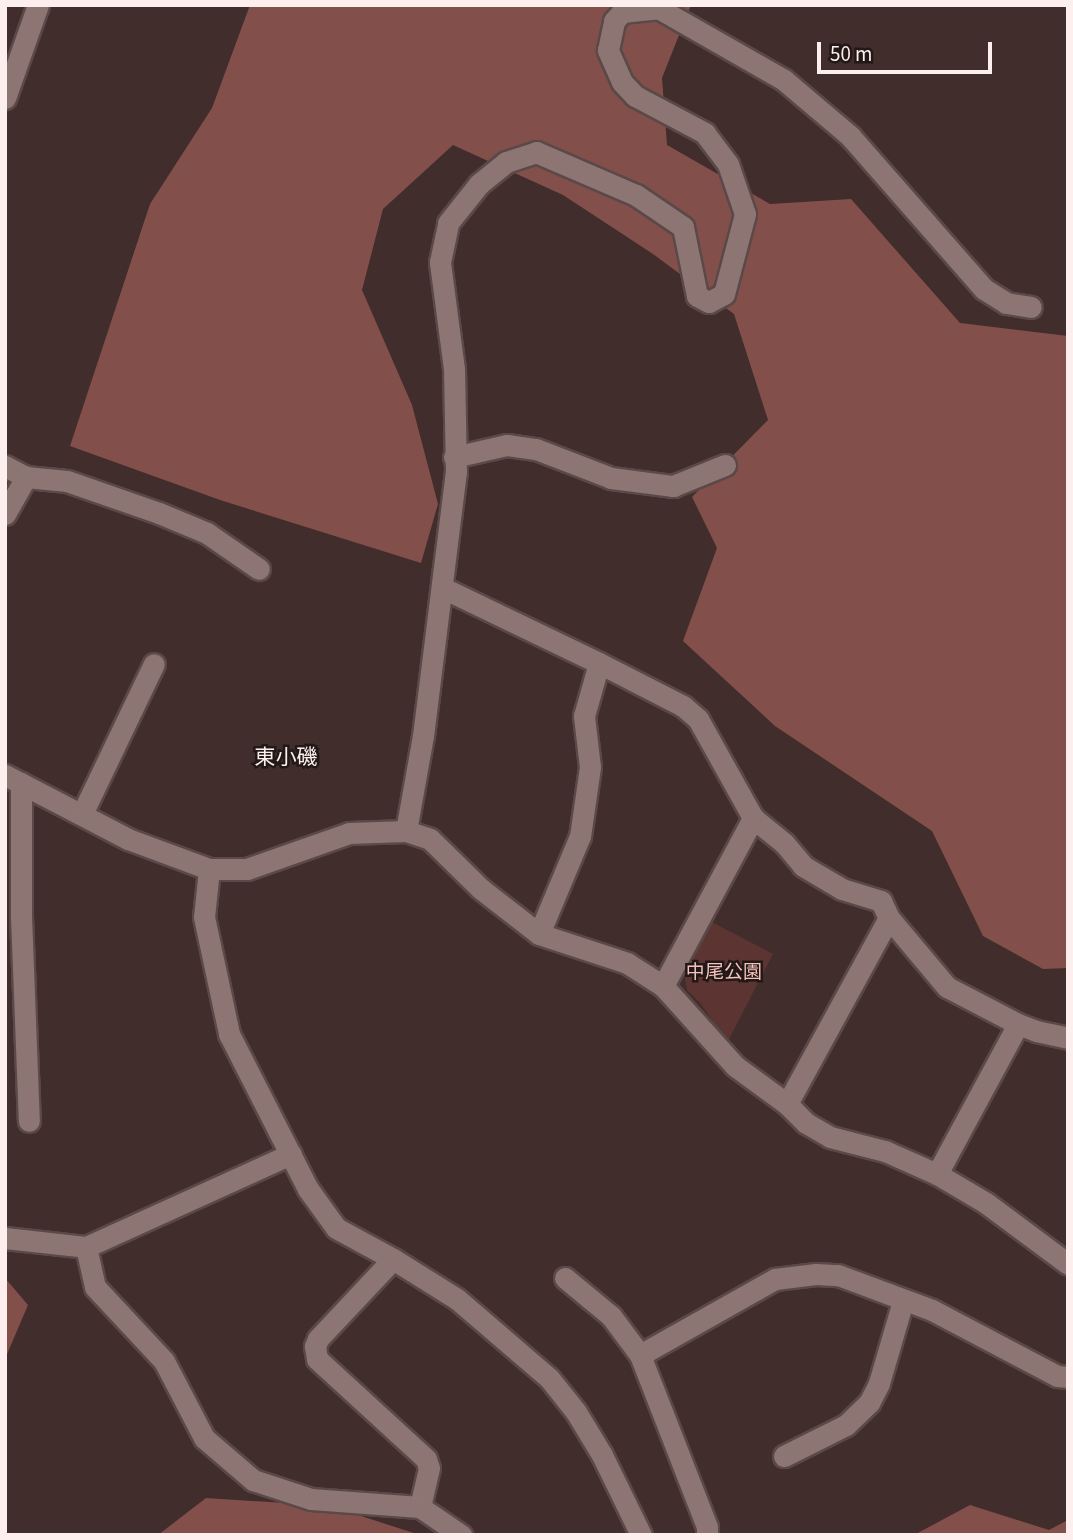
<!DOCTYPE html>
<html>
<head>
<meta charset="utf-8">
<style>
  body { margin:0 }
  #map { position:relative; width:1073px; height:1540px; overflow:hidden; background:#412d2b; font-family:"Source Sans 3","Noto Sans JP",sans-serif }
  div>[style] { position:absolute }
  [style*='--x'] { left:calc(var(--x)*1px); top:calc(var(--y)*1px); width:calc(var(--w)*1px); rotate:calc(var(--a)*1deg) }
  .green>* { inset:0; background:#5c3431 }
  .forest>* { inset:0; background:#834f4a }
  .roads { filter:drop-shadow(2px 0 #5a4948) drop-shadow(-2px 0 #5a4948) drop-shadow(0 2px #5a4948) drop-shadow(0 -2px #5a4948) }
  .minor>* { height:21px; margin:-10.5px; padding:0 10.5px; transform-origin:10.5px; border-radius:10.5px; background:#8d7573 }
  span { translate:-50% -50%; white-space:nowrap; text-align:center; line-height:1.15; -webkit-text-stroke:5px #221817; paint-order:stroke }
  .park-label { font-size:19px; color:#f5c1bc }
  .neighbourhood-label { font-size:21px; color:#fdefee }
  .frame { position:absolute; inset:0; border:7px solid #fdefee; pointer-events:none }
  .scale { position:absolute; left:817px; top:42px; width:175px; height:32px; box-sizing:border-box; border:4px solid #fdefee; border-top:0; padding-left:9px; font-size:21px; line-height:24px; white-space:nowrap; color:#fdefee; -webkit-text-stroke:5px #221817; paint-order:stroke }
</style>
</head>
<body>
<div id="map">
  <div class="green">
    <i style="clip-path:polygon(710px 921px,773px 954px,728px 1041px,720px 1039px,721px 1034px,701px 1004px,687px 990px,684px 973px)"></i>
  </div>
  <div class="forest">
    <i style="clip-path:polygon(250px 5px,691px 5px,662px 78px,667px 145px,770px 204px,851px 199px,960px 323px,1068px 336px,1068px 968px,1043px 969px,983px 936px,932px 831px,775px 726px,683px 641px,717px 548px,692px 497px,768px 420px,734px 314px,653px 254px,563px 195px,453px 145px,383px 209px,362px 290px,412px 405px,438px 504px,421px 563px,220px 500px,70px 446px,150px 204px,212px 108px)"></i>
    <i style="clip-path:polygon(5px 1278px,28px 1305px,5px 1359px)"></i>
    <i style="clip-path:polygon(206px 1498px,286px 1503px,358px 1515px,420px 1535px,158px 1535px)"></i>
    <i style="clip-path:polygon(970px 1505px,1049px 1530px,1068px 1520px,1068px 1535px,914px 1535px)"></i>
  </div>
  <div class="roads">
    <div class="minor">
      <i style="--x:5;--y:98;--w:99;--a:-70.5"></i>
      <i style="--x:454;--y:457;--w:54;--a:-12.8"></i>
      <i style="--x:507;--y:445;--w:29;--a:8"></i>
      <i style="--x:536;--y:449;--w:80;--a:21.1"></i>
      <i style="--x:611;--y:478;--w:63;--a:7.4"></i>
      <i style="--x:673;--y:486;--w:56;--a:-22"></i>
      <i style="--x:5;--y:466;--w:24;--a:28"></i>
      <i style="--x:26;--y:477;--w:41;--a:5.6"></i>
      <i style="--x:67;--y:481;--w:97;--a:19.2"></i>
      <i style="--x:159;--y:513;--w:52;--a:22.6"></i>
      <i style="--x:207;--y:533;--w:63;--a:34.7"></i>
      <i style="--x:5;--y:514;--w:43;--a:-60.4"></i>
      <i style="--x:443;--y:588;--w:173;--a:25.7"></i>
      <i style="--x:599;--y:663;--w:55;--a:105.8"></i>
      <i style="--x:584;--y:716;--w:51;--a:83.3"></i>
      <i style="--x:590;--y:767;--w:70;--a:98.2"></i>
      <i style="--x:580;--y:836;--w:106;--a:112.7"></i>
      <i style="--x:599;--y:663;--w:94;--a:27.1"></i>
      <i style="--x:683;--y:706;--w:20;--a:41"></i>
      <i style="--x:698;--y:719;--w:113;--a:60.9"></i>
      <i style="--x:753;--y:818;--w:40;--a:39"></i>
      <i style="--x:784;--y:843;--w:30;--a:50"></i>
      <i style="--x:803;--y:866;--w:45;--a:30.5"></i>
      <i style="--x:842;--y:889;--w:41;--a:17.1"></i>
      <i style="--x:881;--y:901;--w:19;--a:65"></i>
      <i style="--x:889;--y:918;--w:90;--a:50"></i>
      <i style="--x:947;--y:987;--w:80;--a:27.5"></i>
      <i style="--x:1018;--y:1024;--w:19;--a:21"></i>
      <i style="--x:1036;--y:1031;--w:33;--a:12"></i>
      <i style="--x:5;--y:775;--w:139;--a:27.5"></i>
      <i style="--x:128;--y:839;--w:86;--a:20.3"></i>
      <i style="--x:209;--y:869;--w:38;--a:0"></i>
      <i style="--x:247;--y:869;--w:108;--a:-19.4"></i>
      <i style="--x:349;--y:833;--w:57;--a:-2"></i>
      <i style="--x:406;--y:831;--w:25;--a:18"></i>
      <i style="--x:430;--y:839;--w:71;--a:44.4"></i>
      <i style="--x:481;--y:889;--w:73;--a:37.8"></i>
      <i style="--x:539;--y:934;--w:93;--a:18.2"></i>
      <i style="--x:627;--y:963;--w:43;--a:32.6"></i>
      <i style="--x:663;--y:986;--w:108;--a:48"></i>
      <i style="--x:735;--y:1066;--w:64;--a:36.2"></i>
      <i style="--x:787;--y:1104;--w:27;--a:45"></i>
      <i style="--x:806;--y:1123;--w:28;--a:30"></i>
      <i style="--x:830;--y:1137;--w:57;--a:14.3"></i>
      <i style="--x:885;--y:1151;--w:57;--a:23.9"></i>
      <i style="--x:937;--y:1174;--w:57;--a:30.6"></i>
      <i style="--x:986;--y:1203;--w:102;--a:36.6"></i>
      <i style="--x:21;--y:783;--w:133;--a:90"></i>
      <i style="--x:21;--y:916;--w:205;--a:87.8"></i>
      <i style="--x:82;--y:814;--w:166;--a:-64.4"></i>
      <i style="--x:406;--y:831;--w:97;--a:-79.9"></i>
      <i style="--x:423;--y:736;--w:266;--a:-82.9"></i>
      <i style="--x:456;--y:472;--w:103;--a:-91.1"></i>
      <i style="--x:454;--y:369;--w:108;--a:-97.5"></i>
      <i style="--x:440;--y:262;--w:40;--a:-78"></i>
      <i style="--x:448;--y:223;--w:50;--a:-51.5"></i>
      <i style="--x:479;--y:184;--w:35;--a:-39"></i>
      <i style="--x:506;--y:162;--w:32;--a:-18"></i>
      <i style="--x:536;--y:152;--w:109;--a:23.3"></i>
      <i style="--x:636;--y:195;--w:57;--a:34.2"></i>
      <i style="--x:683;--y:227;--w:70;--a:78.5"></i>
      <i style="--x:697;--y:296;--w:13;--a:27"></i>
      <i style="--x:709;--y:302;--w:17;--a:-28"></i>
      <i style="--x:724;--y:294;--w:83;--a:-75.3"></i>
      <i style="--x:745;--y:214;--w:53;--a:-108.8"></i>
      <i style="--x:728;--y:164;--w:39;--a:-127"></i>
      <i style="--x:705;--y:133;--w:79;--a:-152.1"></i>
      <i style="--x:635;--y:96;--w:19;--a:-133"></i>
      <i style="--x:622;--y:82;--w:35;--a:-114"></i>
      <i style="--x:608;--y:50;--w:30;--a:-78"></i>
      <i style="--x:614;--y:21;--w:12;--a:-48"></i>
      <i style="--x:622;--y:12;--w:36;--a:-6"></i>
      <i style="--x:658;--y:8;--w:145;--a:29.7"></i>
      <i style="--x:784;--y:80;--w:87;--a:40.3"></i>
      <i style="--x:850;--y:136;--w:203;--a:48.8"></i>
      <i style="--x:984;--y:289;--w:26;--a:32"></i>
      <i style="--x:1006;--y:303;--w:25;--a:9"></i>
      <i style="--x:209;--y:869;--w:48;--a:95.9"></i>
      <i style="--x:204;--y:917;--w:120;--a:77.9"></i>
      <i style="--x:229;--y:1034;--w:174;--a:63"></i>
      <i style="--x:308;--y:1189;--w:48;--a:54.3"></i>
      <i style="--x:336;--y:1228;--w:65;--a:28.5"></i>
      <i style="--x:393;--y:1259;--w:75;--a:32"></i>
      <i style="--x:457;--y:1299;--w:121;--a:40.7"></i>
      <i style="--x:549;--y:1378;--w:43;--a:51.5"></i>
      <i style="--x:576;--y:1412;--w:50;--a:58.8"></i>
      <i style="--x:602;--y:1455;--w:89;--a:64"></i>
      <i style="--x:663;--y:986;--w:191;--a:-61.8"></i>
      <i style="--x:787;--y:1104;--w:212;--a:-61.3"></i>
      <i style="--x:937;--y:1174;--w:170;--a:-61.6"></i>
      <i style="--x:5;--y:1238;--w:81;--a:6.3"></i>
      <i style="--x:86;--y:1247;--w:225;--a:-24.4"></i>
      <i style="--x:86;--y:1247;--w:41;--a:77.3"></i>
      <i style="--x:95;--y:1287;--w:101;--a:47"></i>
      <i style="--x:164;--y:1361;--w:87;--a:62.5"></i>
      <i style="--x:204;--y:1438;--w:65;--a:40.6"></i>
      <i style="--x:253;--y:1480;--w:61;--a:18.1"></i>
      <i style="--x:311;--y:1499;--w:109;--a:4.2"></i>
      <i style="--x:393;--y:1259;--w:110;--a:133.2"></i>
      <i style="--x:318;--y:1339;--w:8;--a:113"></i>
      <i style="--x:315;--y:1346;--w:13;--a:81"></i>
      <i style="--x:317;--y:1359;--w:148;--a:42.5"></i>
      <i style="--x:426;--y:1459;--w:9;--a:72"></i>
      <i style="--x:429;--y:1468;--w:40;--a:103"></i>
      <i style="--x:420;--y:1507;--w:50;--a:34.3"></i>
      <i style="--x:565;--y:1278;--w:60;--a:39.6"></i>
      <i style="--x:611;--y:1316;--w:49;--a:53.4"></i>
      <i style="--x:640;--y:1355;--w:185;--a:68.7"></i>
      <i style="--x:707;--y:1527;--w:8;--a:90"></i>
      <i style="--x:640;--y:1355;--w:155;--a:-29.4"></i>
      <i style="--x:775;--y:1279;--w:41;--a:-7"></i>
      <i style="--x:816;--y:1274;--w:22;--a:3"></i>
      <i style="--x:838;--y:1275;--w:100;--a:20.4"></i>
      <i style="--x:932;--y:1310;--w:141;--a:27.8"></i>
      <i style="--x:1057;--y:1376;--w:11;--a:5"></i>
      <i style="--x:784;--y:1456;--w:69;--a:-26.6"></i>
      <i style="--x:846;--y:1425;--w:32;--a:-44"></i>
      <i style="--x:869;--y:1403;--w:22;--a:-63"></i>
      <i style="--x:879;--y:1383;--w:85;--a:-73.7"></i>
    </div>
  </div>
  <div class="park-label">
    <span style="left:724px;top:973px">中尾公園</span>
  </div>
  <div class="neighbourhood-label">
    <span style="left:286px;top:757px">東小磯</span>
  </div>
  <div class="frame"></div>
  <div class="scale">50 m</div>
</div>
</body>
</html>
